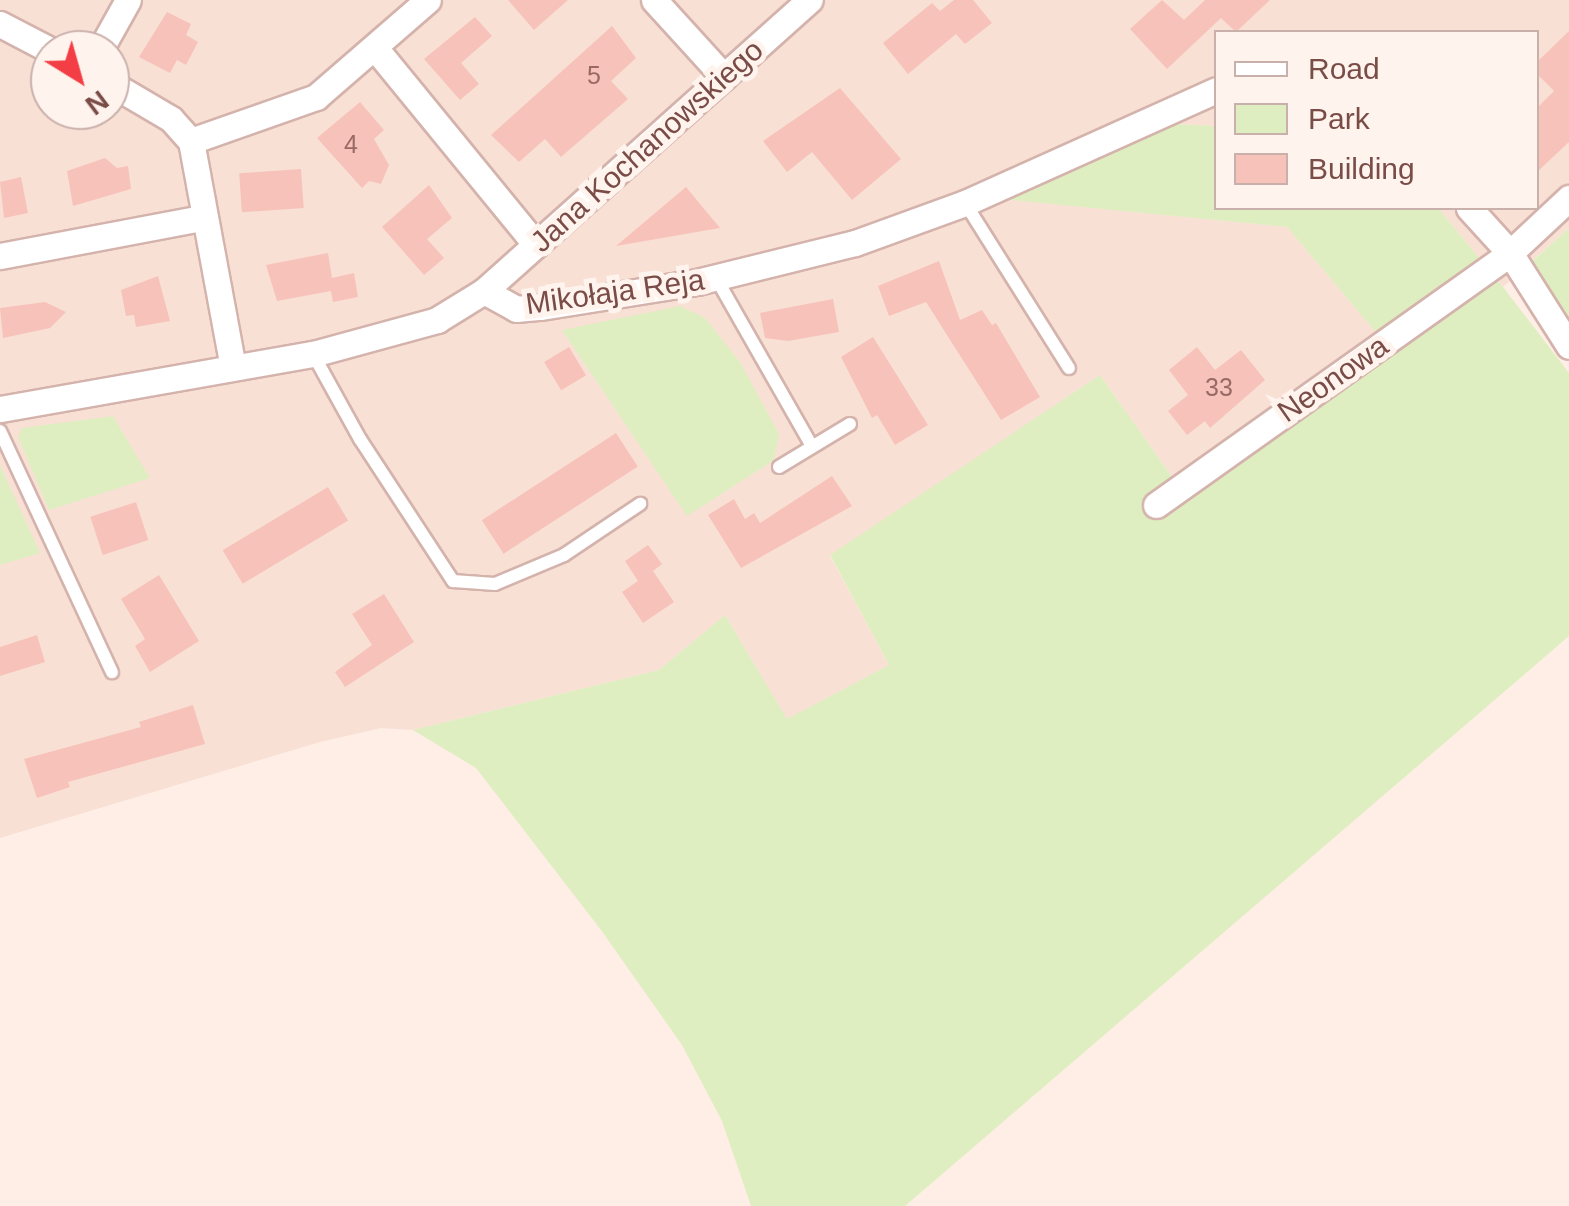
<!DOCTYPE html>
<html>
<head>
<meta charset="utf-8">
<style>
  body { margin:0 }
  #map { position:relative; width:1569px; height:1206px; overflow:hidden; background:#feeee5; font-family:Arial,sans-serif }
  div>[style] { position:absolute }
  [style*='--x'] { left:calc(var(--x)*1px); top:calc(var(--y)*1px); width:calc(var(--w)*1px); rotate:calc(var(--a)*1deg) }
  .residential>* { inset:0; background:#f9e0d5 }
  .green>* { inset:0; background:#dfeec1 }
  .building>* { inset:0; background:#f7c2b9; transform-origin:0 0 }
  .roads { filter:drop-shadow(2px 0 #d4b3ac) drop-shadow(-2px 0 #d4b3ac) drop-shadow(0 2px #d4b3ac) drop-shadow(0 -2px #d4b3ac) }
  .lane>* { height:12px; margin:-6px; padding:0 6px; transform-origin:6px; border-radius:6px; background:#fff }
  .street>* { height:25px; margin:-12.5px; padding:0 12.5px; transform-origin:12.5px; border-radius:12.5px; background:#fff }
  span { translate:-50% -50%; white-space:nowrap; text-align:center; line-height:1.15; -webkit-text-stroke:10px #fff3ed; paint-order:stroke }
  .number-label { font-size:25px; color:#996a64 }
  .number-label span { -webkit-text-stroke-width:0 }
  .street-label { font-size:30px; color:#7a4c47 }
  .legend { position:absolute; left:1214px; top:30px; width:325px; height:180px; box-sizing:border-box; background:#fff3ed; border:2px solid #cab0ab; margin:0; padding:12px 18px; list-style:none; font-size:30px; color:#7a4c47 }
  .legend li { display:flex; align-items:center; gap:20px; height:50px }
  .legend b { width:50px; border:2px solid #cab0ab }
  .north { position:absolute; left:30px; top:30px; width:100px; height:100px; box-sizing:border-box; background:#fff3ed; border:2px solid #cab0ab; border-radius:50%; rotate:143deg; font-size:28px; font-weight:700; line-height:40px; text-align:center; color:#7a4c47 }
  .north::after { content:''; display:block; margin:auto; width:35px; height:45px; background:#f43e45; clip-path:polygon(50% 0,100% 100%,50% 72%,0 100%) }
</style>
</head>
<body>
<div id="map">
  <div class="residential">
    <i style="clip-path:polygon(evenodd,0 0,1569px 0,1569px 228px,1503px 287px,1438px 208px,1536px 208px,1536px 32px,1216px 32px,1216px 126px,1171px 124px,1005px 199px,1287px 227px,1385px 343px,1187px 498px,1100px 375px,830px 556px,889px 665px,787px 720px,725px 615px,659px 670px,413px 730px,381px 728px,320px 742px,0 838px,0 0,50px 50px,110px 50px,110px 110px,50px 110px,50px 50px)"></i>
  </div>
  <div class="green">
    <i style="clip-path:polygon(1171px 124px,1216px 126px,1216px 208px,1438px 208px,1503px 287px,1569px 373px,1569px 636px,905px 1206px,751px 1206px,722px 1121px,682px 1045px,601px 930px,476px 768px,413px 730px,659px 670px,725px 615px,787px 719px,889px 665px,830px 555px,1100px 375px,1187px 498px,1384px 342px,1287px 227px,1002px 199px)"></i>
    <i style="clip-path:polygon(1569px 228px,1569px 320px,1528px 265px)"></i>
    <i style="clip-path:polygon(680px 306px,705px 318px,740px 362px,779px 434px,774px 460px,687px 516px,562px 330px)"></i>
    <i style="clip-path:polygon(113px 416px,150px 478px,49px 510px,18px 437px,22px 428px)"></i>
    <i style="clip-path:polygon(0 465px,40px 553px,0 565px)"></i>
  </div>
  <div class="building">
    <i style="clip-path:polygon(508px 0,568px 0,534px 30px)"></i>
    <i style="clip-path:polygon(954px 0,973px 0,992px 23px,965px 44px,956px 34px,908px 74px,883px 43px,932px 3px,940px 11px)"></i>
    <i style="clip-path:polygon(1162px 0,1184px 20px,1205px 0,1270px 0,1236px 32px,1221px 18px,1167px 69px,1130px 29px)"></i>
    <i style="clip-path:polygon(167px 12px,191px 24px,186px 35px,198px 42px,186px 65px,177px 60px,170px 73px,139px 57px)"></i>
    <i style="clip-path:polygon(475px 17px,492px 36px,461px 63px,479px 84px,460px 100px,424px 59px)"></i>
    <i style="clip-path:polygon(612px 26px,636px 58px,611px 81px,628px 99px,561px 157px,545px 139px,519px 162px,491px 135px)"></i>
    <i style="clip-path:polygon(1569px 31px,1569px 142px,1536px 173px,1536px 109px,1554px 91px,1536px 73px,1536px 63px)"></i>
    <i style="clip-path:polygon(840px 88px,901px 159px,852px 200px,812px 152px,787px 172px,763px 141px)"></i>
    <i style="clip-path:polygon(360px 102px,384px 130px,374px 139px,389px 165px,381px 184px,369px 181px,362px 188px,317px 138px)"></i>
    <i style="clip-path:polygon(105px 158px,117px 168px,128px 166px,131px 189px,73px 206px,67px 171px)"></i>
    <i style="left:301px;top:169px;width:39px;height:62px;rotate:86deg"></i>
    <i style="clip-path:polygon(21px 177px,28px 213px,4px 218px,0 182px)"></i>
    <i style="clip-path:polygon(429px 185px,452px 218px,427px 239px,444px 258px,424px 275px,382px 227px)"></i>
    <i style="clip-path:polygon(686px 187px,720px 228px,616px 246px)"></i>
    <i style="clip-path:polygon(328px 253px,332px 278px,354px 273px,358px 297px,333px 302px,331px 291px,277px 301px,266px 265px)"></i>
    <i style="clip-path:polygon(939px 261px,960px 320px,982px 310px,992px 325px,996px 323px,1040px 397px,1001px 420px,926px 302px,889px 316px,878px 286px)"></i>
    <i style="clip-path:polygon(158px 276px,170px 321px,136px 327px,134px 315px,126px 316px,121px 290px)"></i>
    <i style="clip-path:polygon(833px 299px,839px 332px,788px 341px,765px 338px,760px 313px)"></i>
    <i style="clip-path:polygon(45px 302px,66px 312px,50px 328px,3px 338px,0 308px)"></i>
    <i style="clip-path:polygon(873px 337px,928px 425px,895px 445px,877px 415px,872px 418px,841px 357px)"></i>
    <i style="left:569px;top:347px;width:33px;height:29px;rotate:59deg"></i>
    <i style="clip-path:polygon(1197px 347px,1215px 370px,1241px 350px,1265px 380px,1210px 428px,1205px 421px,1187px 435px,1168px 411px,1188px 395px,1169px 370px)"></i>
    <i style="left:616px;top:433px;width:40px;height:160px;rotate:57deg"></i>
    <i style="clip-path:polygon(832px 476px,852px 506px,741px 568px,708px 515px,734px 499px,745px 519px,754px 513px,760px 523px)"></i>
    <i style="left:328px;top:487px;width:39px;height:123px;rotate:59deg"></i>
    <i style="left:136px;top:502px;width:40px;height:48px;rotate:72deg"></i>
    <i style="clip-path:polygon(648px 545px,662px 564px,649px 574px,653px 571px,674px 602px,643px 623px,622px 592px,638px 581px,625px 561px)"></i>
    <i style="clip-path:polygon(159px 575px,199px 641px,150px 672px,135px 646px,145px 639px,121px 599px)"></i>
    <i style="clip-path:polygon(384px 594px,414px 642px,345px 687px,335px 672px,372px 645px,352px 614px)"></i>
    <i style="clip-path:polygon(37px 635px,45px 662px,0 676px,0 647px)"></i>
    <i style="clip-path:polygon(193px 705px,205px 744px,68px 782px,70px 787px,37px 798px,24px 759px,141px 727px,139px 722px)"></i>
  </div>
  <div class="roads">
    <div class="lane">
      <i style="--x:965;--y:203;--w:195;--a:57.8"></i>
      <i style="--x:716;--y:278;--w:193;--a:60.3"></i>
      <i style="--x:313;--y:354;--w:97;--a:61.1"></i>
      <i style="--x:360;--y:439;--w:170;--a:56.8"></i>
      <i style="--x:453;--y:581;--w:42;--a:4.1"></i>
      <i style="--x:495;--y:584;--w:75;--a:-22.8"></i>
      <i style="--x:564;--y:555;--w:92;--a:-33.9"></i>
      <i style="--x:0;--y:431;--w:266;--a:65.1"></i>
      <i style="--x:779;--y:467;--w:83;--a:-31.2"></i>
    </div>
    <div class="street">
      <i style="--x:654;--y:0;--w:104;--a:47.7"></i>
      <i style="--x:0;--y:24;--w:56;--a:27.5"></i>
      <i style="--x:375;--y:48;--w:254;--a:50.7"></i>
      <i style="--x:100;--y:50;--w:57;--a:-60.8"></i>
      <i style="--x:110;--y:83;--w:71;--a:30.5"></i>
      <i style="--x:171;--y:119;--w:30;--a:48"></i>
      <i style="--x:191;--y:141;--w:230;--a:79.5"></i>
      <i style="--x:191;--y:141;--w:133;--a:-19.4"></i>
      <i style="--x:316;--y:97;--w:148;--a:-40.9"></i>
      <i style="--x:1469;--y:208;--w:61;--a:47.7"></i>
      <i style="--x:1510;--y:253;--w:110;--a:57.6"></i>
      <i style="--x:0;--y:256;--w:206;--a:-10.7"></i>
      <i style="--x:484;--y:291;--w:37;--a:29"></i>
      <i style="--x:516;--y:309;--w:25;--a:-5"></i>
      <i style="--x:541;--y:307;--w:158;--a:-9.1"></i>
      <i style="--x:697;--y:282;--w:163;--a:-13.9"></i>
      <i style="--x:855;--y:243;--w:117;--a:-20"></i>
      <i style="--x:965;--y:203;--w:275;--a:-24.2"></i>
      <i style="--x:0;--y:409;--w:318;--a:-10"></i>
      <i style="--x:313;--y:354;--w:129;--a:-15.3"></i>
      <i style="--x:437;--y:320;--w:55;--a:-31.7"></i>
      <i style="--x:484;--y:291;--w:437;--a:-41.8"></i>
      <i style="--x:1156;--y:505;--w:435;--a:-35.4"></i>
      <i style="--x:1510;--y:253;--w:81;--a:-43"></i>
    </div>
  </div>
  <div class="number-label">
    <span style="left:594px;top:75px">5</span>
    <span style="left:351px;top:144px">4</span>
    <span style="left:1219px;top:387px">33</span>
  </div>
  <div class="street-label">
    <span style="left:647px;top:146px;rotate:-42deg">Jana Kochanowskiego</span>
    <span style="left:615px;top:292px;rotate:-8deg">Mikołaja Reja</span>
    <span style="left:1333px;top:379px;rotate:-35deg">Neonowa</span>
  </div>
  <ul class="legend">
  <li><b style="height:12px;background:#fff"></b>Road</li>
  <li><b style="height:28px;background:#dfeec1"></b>Park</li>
  <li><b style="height:28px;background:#f7c2b9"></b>Building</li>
  </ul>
  <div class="north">N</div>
</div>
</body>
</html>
